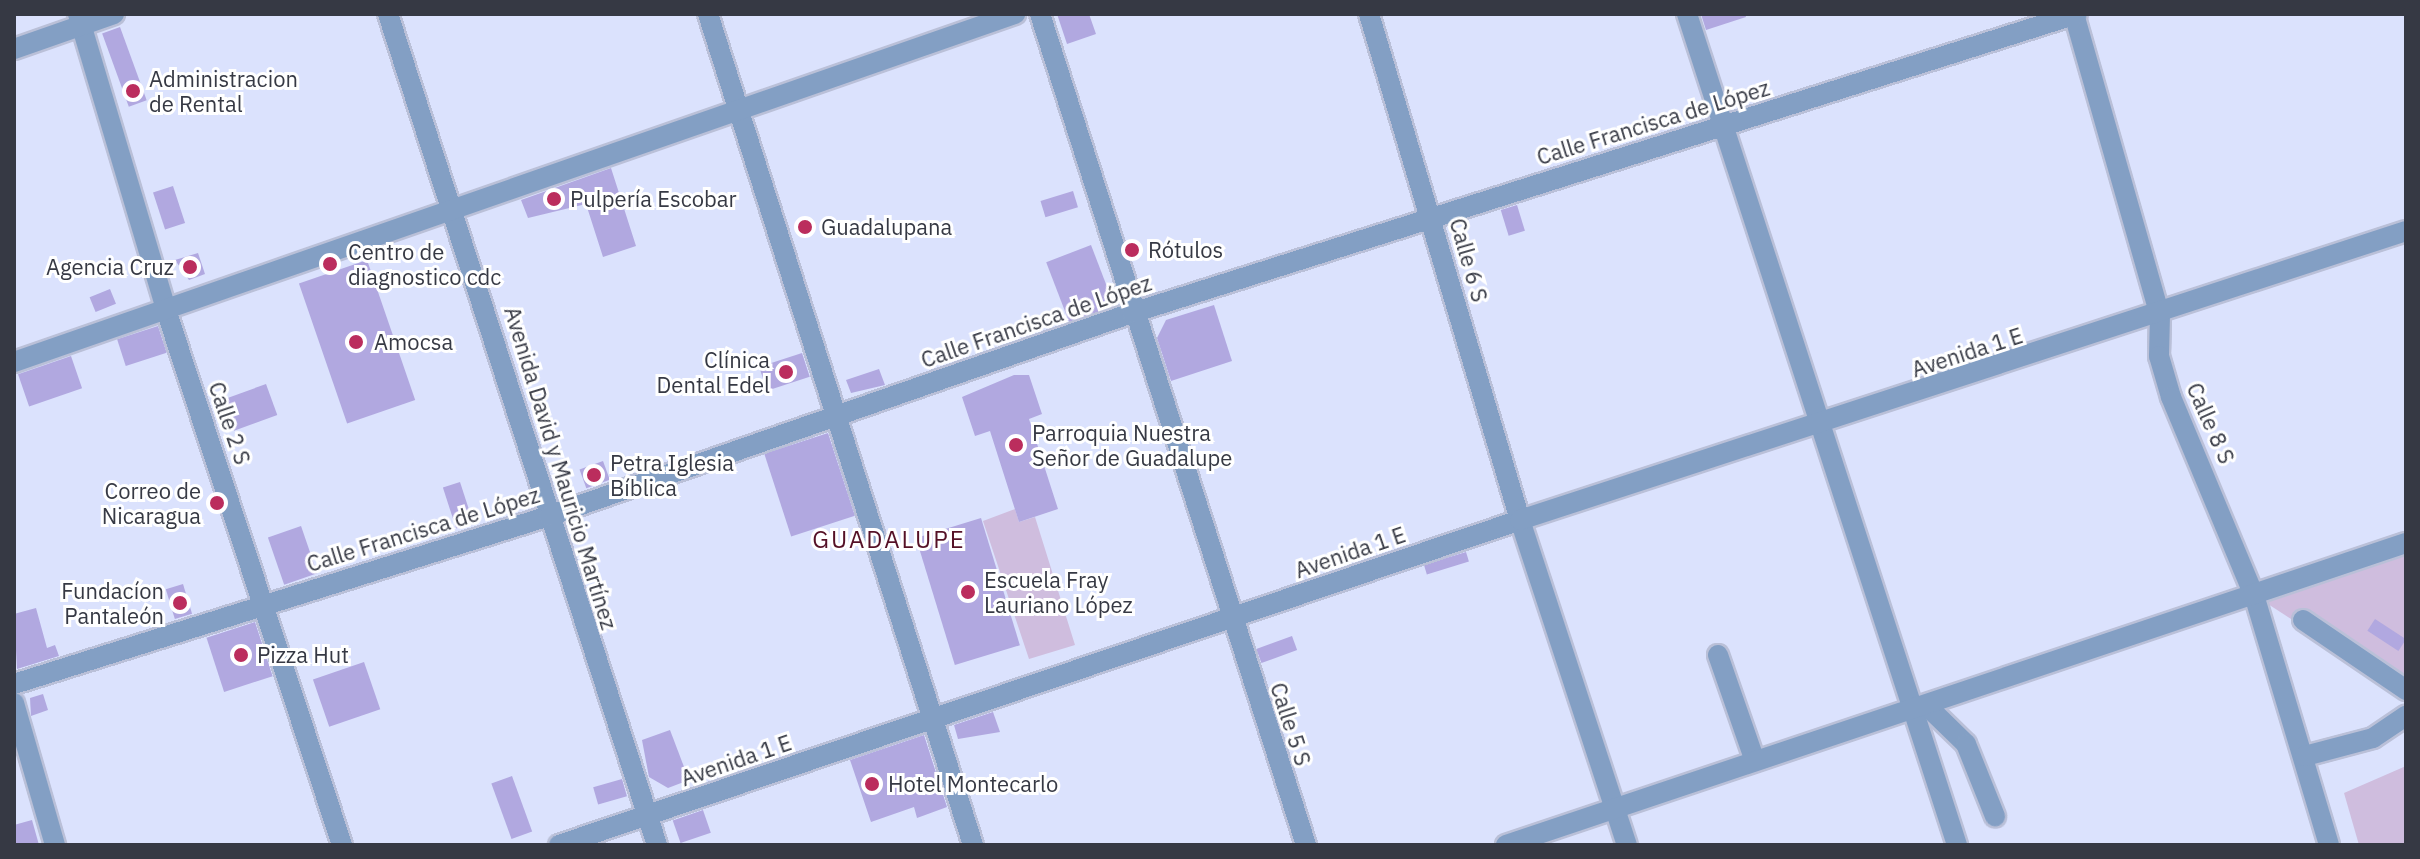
<!DOCTYPE html>
<html>
<head>
<meta charset="utf-8">
<style>
  body { margin:0 }
  #map { position:relative; width:2420px; height:859px; overflow:hidden; background:#dbe2fd; font-family:"IBM Plex Sans",sans-serif }
  div>[style] { position:absolute }
  [style*='--x'] { left:calc(var(--x)*1px); top:calc(var(--y)*1px); width:calc(var(--w)*1px); rotate:calc(var(--a)*1deg) }
  .green>* { inset:0; background:#cfbdde }
  .building>* { inset:0; background:#b1a8e0; transform-origin:0 0 }
  .roads { filter:drop-shadow(2px 0 #bac0d8) drop-shadow(-2px 0 #bac0d8) drop-shadow(0 2px #bac0d8) drop-shadow(0 -2px #bac0d8) }
  .minor>* { height:20px; margin:-10px; padding:0 10px; transform-origin:10px; border-radius:10px; background:#839fc4 }
  .dots>* { width:22px; height:22px; translate:-50% -50%; box-sizing:border-box; border:4px solid #fff; border-radius:50% }
  span { translate:-50% -50%; white-space:nowrap; text-align:center; line-height:1.15; -webkit-text-stroke:6px #fff; paint-order:stroke }
  .poi-label { font-size:22px; color:#363944 }
  .left { translate:0 -50%; text-align:left }
  .right { translate:-100% -50%; text-align:right }
  .street-label { font-size:22px; color:#363944 }
  .neighbourhood-label { font-size:24px; color:#551127; letter-spacing:2px }
  .frame { position:absolute; inset:0; border:16px solid #363944; pointer-events:none }
</style>
</head>
<body>
<div id="map">
  <div class="green">
    <i style="clip-path:polygon(1015px 509px,1019px 522px,1035px 517px,1075px 645px,1029px 659px,983px 521px)"></i>
    <i style="clip-path:polygon(2406px 543px,2406px 693px,2254px 595px)"></i>
    <i style="clip-path:polygon(2406px 766px,2406px 845px,2359px 845px,2344px 793px)"></i>
  </div>
  <div class="building">
    <i style="clip-path:polygon(1057px 14px,1089px 14px,1096px 34px,1067px 44px)"></i>
    <i style="clip-path:polygon(1701px 14px,1745px 14px,1746px 17px,1706px 30px)"></i>
    <i style="left:120px;top:27px;width:78px;height:19px;rotate:70deg"></i>
    <i style="clip-path:polygon(611px 168px,636px 246px,603px 257px,586px 204px,528px 218px,521px 200px)"></i>
    <i style="left:173px;top:186px;width:39px;height:21px;rotate:72deg"></i>
    <i style="left:1073px;top:191px;width:17px;height:34px;rotate:73deg"></i>
    <i style="left:1517px;top:205px;width:27px;height:17px;rotate:73deg"></i>
    <i style="left:1091px;top:245px;width:65px;height:48px;rotate:69deg"></i>
    <i style="clip-path:polygon(198px 253px,205px 274px,189px 280px,175px 260px)"></i>
    <i style="left:367px;top:260px;width:148px;height:72px;rotate:71deg"></i>
    <i style="left:110px;top:289px;width:16px;height:22px;rotate:68deg"></i>
    <i style="clip-path:polygon(1214px 305px,1232px 361px,1171px 381px,1157px 338px,1166px 320px)"></i>
    <i style="left:158px;top:326px;width:28px;height:43px;rotate:72deg"></i>
    <i style="left:802px;top:353px;width:25px;height:45px;rotate:72deg"></i>
    <i style="left:71px;top:356px;width:34px;height:56px;rotate:71deg"></i>
    <i style="clip-path:polygon(879px 369px,885px 385px,851px 393px,846px 380px)"></i>
    <i style="clip-path:polygon(1014px 375px,1029px 375px,1042px 414px,1029px 419px,1058px 509px,1019px 522px,990px 431px,975px 436px,962px 397px)"></i>
    <i style="left:266px;top:384px;width:33px;height:46px;rotate:70deg"></i>
    <i style="left:828px;top:433px;width:87px;height:67px;rotate:72deg"></i>
    <i style="left:603px;top:461px;width:20px;height:25px;rotate:70deg"></i>
    <i style="left:460px;top:482px;width:43px;height:18px;rotate:72deg"></i>
    <i style="left:981px;top:518px;width:133px;height:68px;rotate:73deg"></i>
    <i style="left:301px;top:526px;width:50px;height:35px;rotate:71deg"></i>
    <i style="left:1466px;top:552px;width:10px;height:44px;rotate:73deg"></i>
    <i style="left:183px;top:584px;width:31px;height:18px;rotate:73deg"></i>
    <i style="clip-path:polygon(36px 608px,47px 648px,55px 645px,59px 656px,17px 669px,14px 614px)"></i>
    <i style="left:2375px;top:619px;width:37px;height:14px;rotate:33deg"></i>
    <i style="left:255px;top:622px;width:57px;height:51px;rotate:72deg"></i>
    <i style="left:1292px;top:636px;width:15px;height:38px;rotate:70deg"></i>
    <i style="left:364px;top:662px;width:50px;height:54px;rotate:71deg"></i>
    <i style="clip-path:polygon(43px 694px,48px 710px,31px 716px,30px 698px)"></i>
    <i style="clip-path:polygon(993px 712px,1000px 732px,958px 739px,954px 725px)"></i>
    <i style="clip-path:polygon(670px 730px,689px 780px,668px 788px,649px 777px,642px 740px)"></i>
    <i style="clip-path:polygon(924px 735px,947px 807px,917px 818px,914px 807px,871px 822px,850px 760px)"></i>
    <i style="left:512px;top:776px;width:59px;height:22px;rotate:70deg"></i>
    <i style="left:622px;top:779px;width:18px;height:30px;rotate:74deg"></i>
    <i style="left:703px;top:810px;width:24px;height:32px;rotate:71deg"></i>
    <i style="clip-path:polygon(32px 820px,39px 845px,14px 845px,14px 825px)"></i>
  </div>
  <div class="roads">
    <div class="minor">
      <i style="--x:78;--y:14;--w:309;--a:73.4"></i>
      <i style="--x:166;--y:310;--w:563;--a:71.79"></i>
      <i style="--x:388;--y:14;--w:873;--a:72.06"></i>
      <i style="--x:708;--y:14;--w:872;--a:72.31"></i>
      <i style="--x:1040;--y:14;--w:873;--a:72.25"></i>
      <i style="--x:1369;--y:14;--w:528;--a:73.38"></i>
      <i style="--x:1520;--y:520;--w:342;--a:71.8"></i>
      <i style="--x:1687;--y:14;--w:874;--a:72"></i>
      <i style="--x:2074;--y:14;--w:313;--a:74.1"></i>
      <i style="--x:2160;--y:315;--w:41;--a:91.4"></i>
      <i style="--x:2159;--y:356;--w:43;--a:73.7"></i>
      <i style="--x:2171;--y:397;--w:215;--a:67.3"></i>
      <i style="--x:2254;--y:595;--w:261;--a:73.3"></i>
      <i style="--x:14;--y:49;--w:106;--a:-19.3"></i>
      <i style="--x:14;--y:362;--w:1060;--a:-19.17"></i>
      <i style="--x:2303;--y:620;--w:125;--a:34.2"></i>
      <i style="--x:1718;--y:655;--w:112;--a:70.8"></i>
      <i style="--x:14;--y:684;--w:561;--a:-17.43"></i>
      <i style="--x:549;--y:516;--w:617;--a:-19.2"></i>
      <i style="--x:1132;--y:313;--w:991;--a:-17.56"></i>
      <i style="--x:14;--y:703;--w:148;--a:73.9"></i>
      <i style="--x:1927;--y:706;--w:54;--a:44.3"></i>
      <i style="--x:1966;--y:744;--w:78;--a:68.1"></i>
      <i style="--x:2305;--y:756;--w:70;--a:-14.8"></i>
      <i style="--x:2373;--y:738;--w:40;--a:-34"></i>
      <i style="--x:559;--y:845;--w:1014;--a:-18.68"></i>
      <i style="--x:1520;--y:520;--w:932;--a:-18.07"></i>
      <i style="--x:1506;--y:845;--w:949;--a:-18.55"></i>
    </div>
  </div>
  <div class="dots">
    <i style="left:133px;top:91px;background:#bb2d5d"></i>
    <i style="left:554px;top:199px;background:#bb2d5d"></i>
    <i style="left:805px;top:227px;background:#bb2d5d"></i>
    <i style="left:1132px;top:250px;background:#bb2d5d"></i>
    <i style="left:330px;top:264px;background:#bb2d5d"></i>
    <i style="left:190px;top:267px;background:#bb2d5d"></i>
    <i style="left:356px;top:342px;background:#bb2d5d"></i>
    <i style="left:786px;top:372px;background:#bb2d5d"></i>
    <i style="left:1016px;top:445px;background:#bb2d5d"></i>
    <i style="left:594px;top:475px;background:#bb2d5d"></i>
    <i style="left:217px;top:503px;background:#bb2d5d"></i>
    <i style="left:968px;top:592px;background:#bb2d5d"></i>
    <i style="left:180px;top:603px;background:#bb2d5d"></i>
    <i style="left:241px;top:655px;background:#bb2d5d"></i>
    <i style="left:872px;top:784px;background:#bb2d5d"></i>
  </div>
  <div class="poi-label">
    <span class="left" style="left:149px;top:91px">Administracion<br>de Rental</span>
    <span class="left" style="left:570px;top:199px">Pulpería Escobar</span>
    <span class="left" style="left:821px;top:227px">Guadalupana</span>
    <span class="left" style="left:1148px;top:250px">Rótulos</span>
    <span class="left" style="left:348px;top:264px">Centro de<br>diagnostico cdc</span>
    <span class="right" style="left:174px;top:267px">Agencia Cruz</span>
    <span class="left" style="left:374px;top:342px">Amocsa</span>
    <span class="right" style="left:770px;top:372px">Clínica<br>Dental Edel</span>
    <span class="left" style="left:1032px;top:445px">Parroquia Nuestra<br>Señor de Guadalupe</span>
    <span class="left" style="left:610px;top:475px">Petra Iglesia<br>Bíblica</span>
    <span class="right" style="left:201px;top:503px">Correo de<br>Nicaragua</span>
    <span class="left" style="left:984px;top:592px">Escuela Fray<br>Lauriano López</span>
    <span class="right" style="left:164px;top:603px">Fundacíon<br>Pantaleón</span>
    <span class="left" style="left:257px;top:655px">Pizza Hut</span>
    <span class="left" style="left:888px;top:784px">Hotel Montecarlo</span>
  </div>
  <div class="street-label">
    <span style="left:1653px;top:122px;rotate:-17deg">Calle Francisca de López</span>
    <span style="left:1469px;top:260px;rotate:74deg">Calle 6 S</span>
    <span style="left:1036px;top:321px;rotate:-19deg">Calle Francisca de López</span>
    <span style="left:1967px;top:352px;rotate:-18deg">Avenida 1 E</span>
    <span style="left:230px;top:423px;rotate:71deg">Calle 2 S</span>
    <span style="left:2211px;top:423px;rotate:66deg">Calle 8 S</span>
    <span style="left:561px;top:468px;rotate:73deg">Avenida David y Mauricio Martínez</span>
    <span style="left:423px;top:529px;rotate:-17deg">Calle Francisca de López</span>
    <span style="left:1350px;top:552px;rotate:-19deg">Avenida 1 E</span>
    <span style="left:1291px;top:724px;rotate:72deg">Calle 5 S</span>
    <span style="left:736px;top:760px;rotate:-19deg">Avenida 1 E</span>
  </div>
  <div class="neighbourhood-label">
    <span style="left:889px;top:540px">GUADALUPE</span>
  </div>
  <div class="frame"></div>
</div>
</body>
</html>
